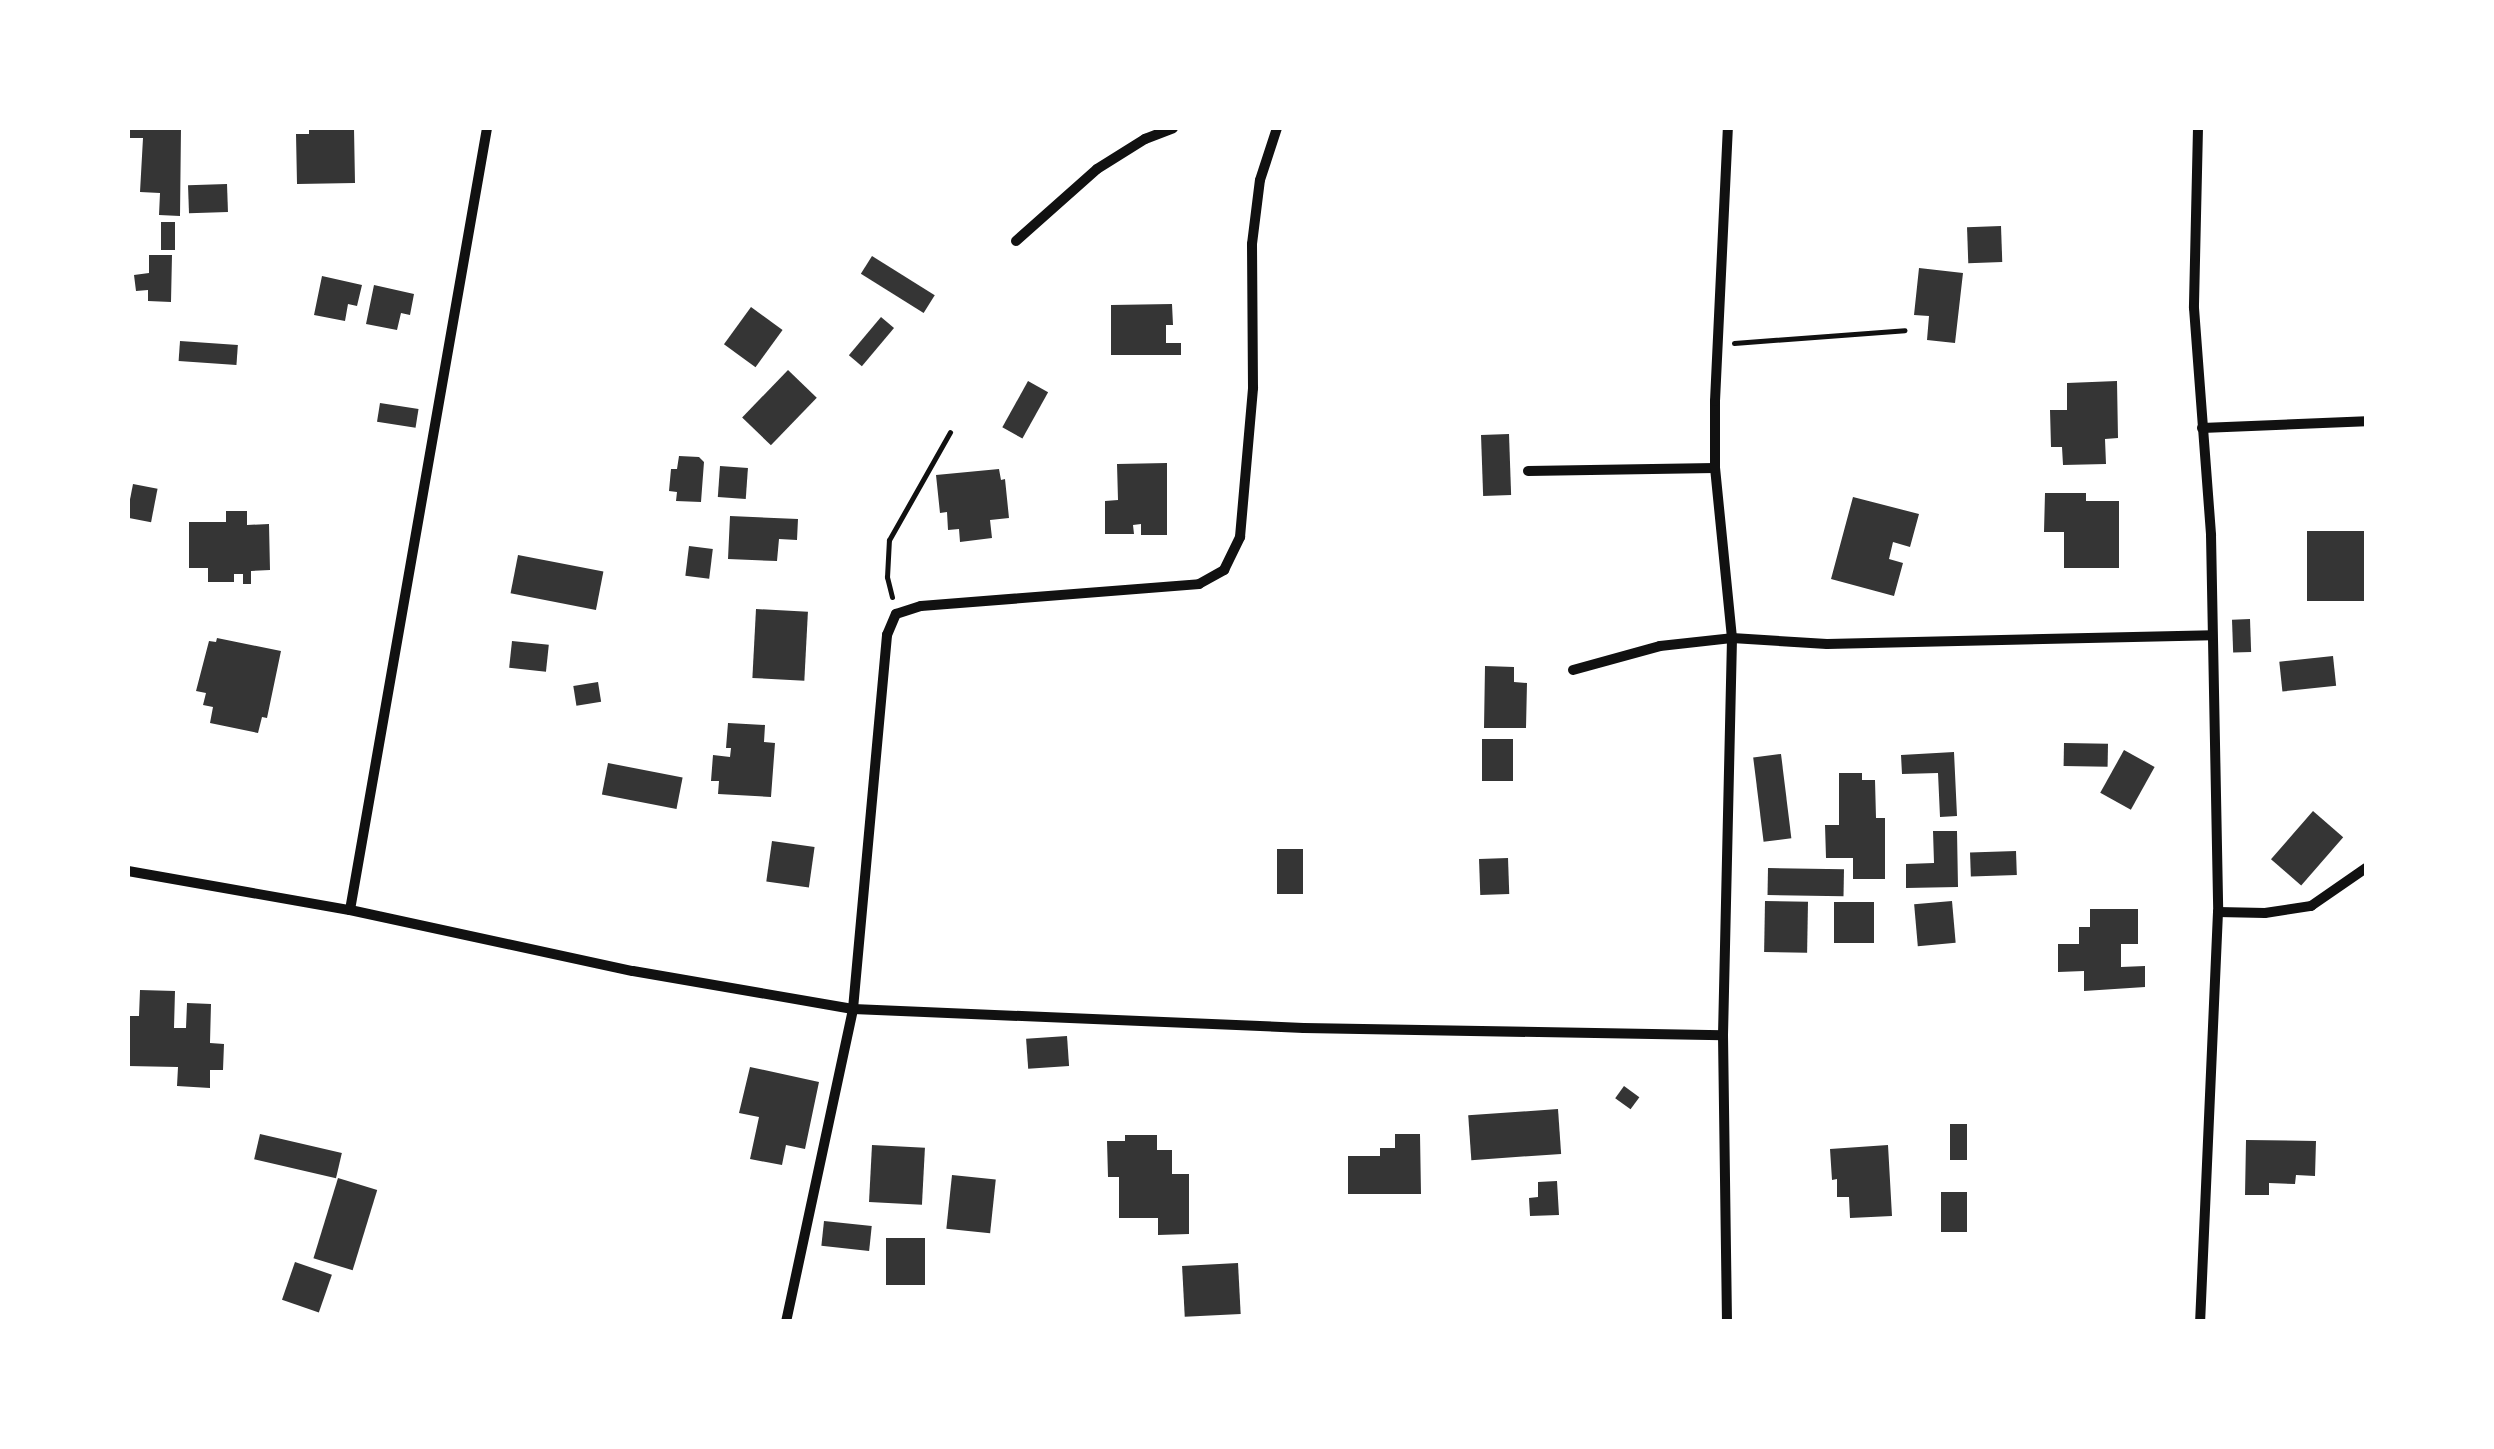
<!DOCTYPE html>
<html>
<head>
<meta charset="utf-8">
<style>
  body { margin:0 }
  #map { position:relative; width:2494px; height:1449px; overflow:hidden; background:#fff; font-family:"Nunito Sans",sans-serif }
  div>[style] { position:absolute }
  [style*='--x'] { left:calc(var(--x)*1px); top:calc(var(--y)*1px); width:calc(var(--w)*1px); rotate:calc(var(--a)*1deg) }
  .building>* { inset:0; background:#353535; transform-origin:0 0 }
  .path>* { height:5px; margin:-2.5px; padding:0 2.5px; transform-origin:2.5px; border-radius:2.5px; background:#111 }
  .minor>* { height:10px; margin:-5px; padding:0 5px; transform-origin:5px; border-radius:5px; background:#111 }
  span { translate:-50% -50%; white-space:nowrap; text-align:center; line-height:1.15; -webkit-text-stroke:8px #fff; paint-order:stroke }
  .frame { position:absolute; inset:0; border:130px solid #fff; pointer-events:none }
</style>
</head>
<body>
<div id="map">
  <div class="building">
    <i style="clip-path:polygon(128px 128px,181px 128px,180px 216px,159px 215px,160px 193px,140px 192px,143px 138px,128px 138px)"></i>
    <i style="clip-path:polygon(309px 128px,354px 128px,355px 183px,297px 184px,296px 134px,309px 134px)"></i>
    <i style="left:227px;top:184px;width:28px;height:39px;rotate:88deg"></i>
    <i style="left:161px;top:222px;width:14px;height:28px"></i>
    <i style="left:2001px;top:226px;width:36px;height:34px;rotate:88deg"></i>
    <i style="clip-path:polygon(149px 255px,172px 255px,171px 302px,148px 301px,148px 290px,136px 291px,134px 275px,149px 273px)"></i>
    <i style="left:872px;top:256px;width:74px;height:21px;rotate:32deg"></i>
    <i style="clip-path:polygon(1919px 268px,1963px 273px,1955px 343px,1927px 340px,1929px 316px,1914px 315px)"></i>
    <i style="clip-path:polygon(322px 276px,362px 285px,357px 306px,348px 304px,345px 321px,314px 315px)"></i>
    <i style="clip-path:polygon(374px 285px,414px 294px,410px 315px,401px 313px,397px 330px,366px 324px)"></i>
    <i style="clip-path:polygon(1172px 304px,1173px 325px,1166px 325px,1166px 343px,1181px 343px,1181px 355px,1111px 355px,1111px 305px)"></i>
    <i style="left:751px;top:307px;width:39px;height:46px;rotate:36deg"></i>
    <i style="left:881px;top:317px;width:17px;height:50px;rotate:40deg"></i>
    <i style="left:180px;top:341px;width:58px;height:20px;rotate:4deg"></i>
    <i style="left:788px;top:370px;width:40px;height:66px;rotate:44deg"></i>
    <i style="left:1028px;top:381px;width:23px;height:53px;rotate:29deg"></i>
    <i style="clip-path:polygon(2117px 381px,2118px 438px,2105px 439px,2106px 464px,2063px 465px,2062px 447px,2051px 447px,2050px 410px,2067px 410px,2067px 383px)"></i>
    <i style="left:380px;top:403px;width:39px;height:19px;rotate:9deg"></i>
    <i style="left:1509px;top:434px;width:61px;height:28px;rotate:88deg"></i>
    <i style="clip-path:polygon(679px 456px,699px 457px,704px 462px,701px 502px,676px 501px,677px 492px,669px 491px,671px 469px,677px 469px)"></i>
    <i style="clip-path:polygon(1167px 463px,1167px 535px,1141px 535px,1141px 524px,1133px 525px,1134px 534px,1105px 534px,1105px 501px,1118px 500px,1117px 464px)"></i>
    <i style="left:720px;top:466px;width:28px;height:31px;rotate:4deg"></i>
    <i style="clip-path:polygon(999px 469px,1001px 480px,1005px 479px,1009px 518px,990px 520px,992px 538px,960px 542px,959px 529px,948px 530px,947px 512px,940px 513px,936px 475px)"></i>
    <i style="left:133px;top:484px;width:25px;height:34px;rotate:11deg"></i>
    <i style="clip-path:polygon(2045px 493px,2086px 493px,2086px 501px,2119px 501px,2119px 568px,2064px 568px,2064px 532px,2044px 532px)"></i>
    <i style="clip-path:polygon(1853px 497px,1919px 514px,1910px 547px,1893px 542px,1889px 559px,1903px 563px,1894px 596px,1831px 579px)"></i>
    <i style="clip-path:polygon(226px 511px,247px 511px,247px 525px,269px 524px,270px 570px,251px 571px,251px 584px,243px 584px,243px 574px,234px 574px,234px 582px,208px 582px,208px 568px,189px 568px,189px 522px,226px 522px)"></i>
    <i style="clip-path:polygon(730px 516px,798px 519px,797px 540px,779px 539px,777px 561px,728px 559px)"></i>
    <i style="left:2366px;top:531px;width:70px;height:59px;rotate:90deg"></i>
    <i style="left:689px;top:546px;width:24px;height:30px;rotate:7deg"></i>
    <i style="left:518px;top:555px;width:87px;height:39px;rotate:11deg"></i>
    <i style="left:756px;top:609px;width:52px;height:69px;rotate:3deg"></i>
    <i style="left:2250px;top:619px;width:33px;height:18px;rotate:88deg"></i>
    <i style="clip-path:polygon(217px 638px,281px 651px,267px 718px,262px 717px,258px 733px,210px 723px,213px 707px,203px 705px,206px 693px,196px 691px,209px 641px,216px 642px)"></i>
    <i style="left:512px;top:641px;width:37px;height:27px;rotate:6deg"></i>
    <i style="left:2333px;top:656px;width:30px;height:54px;rotate:84deg"></i>
    <i style="clip-path:polygon(1485px 666px,1514px 667px,1514px 682px,1527px 683px,1526px 728px,1484px 728px)"></i>
    <i style="left:598px;top:682px;width:20px;height:25px;rotate:81deg"></i>
    <i style="clip-path:polygon(728px 723px,765px 725px,764px 742px,775px 743px,771px 797px,718px 794px,719px 781px,711px 781px,713px 755px,730px 757px,731px 748px,726px 748px)"></i>
    <i style="left:1482px;top:739px;width:31px;height:42px"></i>
    <i style="left:2064px;top:743px;width:44px;height:23px;rotate:1deg"></i>
    <i style="left:2124px;top:750px;width:35px;height:49px;rotate:29deg"></i>
    <i style="clip-path:polygon(1954px 752px,1957px 816px,1940px 817px,1938px 773px,1902px 774px,1901px 755px)"></i>
    <i style="left:1781px;top:754px;width:85px;height:28px;rotate:83deg"></i>
    <i style="left:608px;top:763px;width:76px;height:32px;rotate:11deg"></i>
    <i style="clip-path:polygon(1839px 773px,1862px 773px,1862px 780px,1875px 780px,1876px 818px,1885px 818px,1885px 879px,1853px 879px,1853px 858px,1826px 858px,1825px 825px,1839px 825px)"></i>
    <i style="left:2313px;top:811px;width:40px;height:64px;rotate:41deg"></i>
    <i style="clip-path:polygon(1933px 831px,1957px 831px,1958px 887px,1906px 888px,1906px 864px,1934px 863px)"></i>
    <i style="left:772px;top:841px;width:43px;height:41px;rotate:8deg"></i>
    <i style="left:1277px;top:849px;width:26px;height:45px"></i>
    <i style="left:2016px;top:851px;width:24px;height:46px;rotate:88deg"></i>
    <i style="left:1508px;top:858px;width:36px;height:29px;rotate:88deg"></i>
    <i style="left:1768px;top:868px;width:76px;height:27px;rotate:1deg"></i>
    <i style="left:1765px;top:901px;width:43px;height:51px;rotate:1deg"></i>
    <i style="left:1952px;top:901px;width:42px;height:38px;rotate:85deg"></i>
    <i style="left:1874px;top:902px;width:41px;height:40px;rotate:90deg"></i>
    <i style="clip-path:polygon(2090px 909px,2138px 909px,2138px 944px,2121px 944px,2121px 967px,2145px 966px,2145px 987px,2084px 991px,2084px 971px,2058px 972px,2058px 944px,2079px 944px,2079px 927px,2090px 927px)"></i>
    <i style="clip-path:polygon(140px 990px,175px 991px,174px 1028px,186px 1028px,187px 1003px,211px 1004px,210px 1043px,224px 1044px,223px 1070px,210px 1070px,210px 1088px,177px 1086px,178px 1067px,128px 1066px,128px 1016px,139px 1016px)"></i>
    <i style="left:1067px;top:1036px;width:30px;height:41px;rotate:86deg"></i>
    <i style="clip-path:polygon(750px 1067px,819px 1082px,805px 1149px,786px 1145px,782px 1165px,750px 1159px,759px 1117px,739px 1113px)"></i>
    <i style="left:1624px;top:1086px;width:19px;height:15px;rotate:36deg"></i>
    <i style="left:1558px;top:1109px;width:45px;height:90px;rotate:86deg"></i>
    <i style="left:1950px;top:1124px;width:17px;height:36px"></i>
    <i style="left:260px;top:1134px;width:84px;height:26px;rotate:13deg"></i>
    <i style="clip-path:polygon(1395px 1134px,1420px 1134px,1421px 1194px,1348px 1194px,1348px 1156px,1380px 1156px,1380px 1148px,1395px 1148px)"></i>
    <i style="clip-path:polygon(1125px 1135px,1157px 1135px,1157px 1150px,1172px 1150px,1172px 1174px,1189px 1174px,1189px 1234px,1158px 1235px,1158px 1218px,1119px 1218px,1119px 1177px,1108px 1177px,1107px 1141px,1125px 1141px)"></i>
    <i style="clip-path:polygon(2246px 1140px,2316px 1141px,2315px 1176px,2296px 1175px,2295px 1184px,2269px 1183px,2269px 1195px,2245px 1195px)"></i>
    <i style="left:872px;top:1145px;width:53px;height:57px;rotate:3deg"></i>
    <i style="clip-path:polygon(1888px 1145px,1892px 1216px,1850px 1218px,1849px 1197px,1837px 1197px,1837px 1179px,1832px 1180px,1830px 1149px)"></i>
    <i style="left:952px;top:1175px;width:44px;height:54px;rotate:6deg"></i>
    <i style="left:338px;top:1178px;width:41px;height:84px;rotate:17deg"></i>
    <i style="clip-path:polygon(1557px 1181px,1559px 1215px,1530px 1216px,1529px 1198px,1538px 1197px,1538px 1182px)"></i>
    <i style="left:1941px;top:1192px;width:26px;height:40px"></i>
    <i style="left:824px;top:1221px;width:48px;height:25px;rotate:6deg"></i>
    <i style="left:886px;top:1238px;width:39px;height:47px"></i>
    <i style="left:295px;top:1262px;width:39px;height:40px;rotate:19deg"></i>
    <i style="left:1238px;top:1263px;width:51px;height:56px;rotate:87deg"></i>
  </div>
  <div class="path">
    <i style="--x:1734;--y:343;--w:171;--a:-4.3"></i>
    <i style="--x:892;--y:597;--w:21;--a:-104"></i>
    <i style="--x:887;--y:577;--w:37;--a:-87"></i>
    <i style="--x:889;--y:540;--w:124;--a:-60.5"></i>
  </div>
  <div class="minor">
    <i style="--x:2198;--y:128;--w:180;--a:91.3"></i>
    <i style="--x:2194;--y:308;--w:228;--a:85.7"></i>
    <i style="--x:2211;--y:535;--w:377;--a:88.9"></i>
    <i style="--x:2218;--y:912;--w:410;--a:92.5"></i>
    <i style="--x:1016;--y:241;--w:108;--a:-41.6"></i>
    <i style="--x:1097;--y:169;--w:57;--a:-32"></i>
    <i style="--x:1145;--y:139;--w:30;--a:-21"></i>
    <i style="--x:2202;--y:428;--w:164;--a:-2.4"></i>
    <i style="--x:1528;--y:471;--w:187;--a:-0.9"></i>
    <i style="--x:1573;--y:670;--w:90;--a:-15.4"></i>
    <i style="--x:1660;--y:646;--w:72;--a:-6.3"></i>
    <i style="--x:1732;--y:638;--w:95;--a:3.6"></i>
    <i style="--x:1827;--y:644;--w:385;--a:-1.3"></i>
    <i style="--x:128;--y:871;--w:225;--a:10"></i>
    <i style="--x:350;--y:910;--w:289;--a:12.2"></i>
    <i style="--x:633;--y:971;--w:223;--a:9.8"></i>
    <i style="--x:853;--y:1009;--w:451;--a:2.4"></i>
    <i style="--x:1304;--y:1028;--w:419;--a:1"></i>
    <i style="--x:350;--y:910;--w:794;--a:-80.06"></i>
    <i style="--x:2218;--y:912;--w:47;--a:1.2"></i>
    <i style="--x:2265;--y:913;--w:47;--a:-8.7"></i>
    <i style="--x:2311;--y:906;--w:67;--a:-34.6"></i>
    <i style="--x:786;--y:1322;--w:320;--a:-77.9"></i>
    <i style="--x:853;--y:1009;--w:376;--a:-84.8"></i>
    <i style="--x:887;--y:635;--w:23;--a:-67"></i>
    <i style="--x:896;--y:614;--w:26;--a:-18"></i>
    <i style="--x:921;--y:606;--w:279;--a:-4.5"></i>
    <i style="--x:1199;--y:584;--w:29;--a:-29"></i>
    <i style="--x:1224;--y:570;--w:37;--a:-64"></i>
    <i style="--x:1240;--y:537;--w:150;--a:-85"></i>
    <i style="--x:1253;--y:388;--w:144;--a:-90.4"></i>
    <i style="--x:1252;--y:244;--w:64;--a:-82.9"></i>
    <i style="--x:1260;--y:180;--w:55;--a:-71.9"></i>
    <i style="--x:1727;--y:1322;--w:287;--a:-90.8"></i>
    <i style="--x:1723;--y:1035;--w:397;--a:-88.7"></i>
    <i style="--x:1732;--y:638;--w:171;--a:-95.7"></i>
    <i style="--x:1715;--y:468;--w:67;--a:-90"></i>
    <i style="--x:1715;--y:401;--w:273;--a:-87.3"></i>
  </div>
  <div class="frame"></div>
</div>
</body>
</html>
